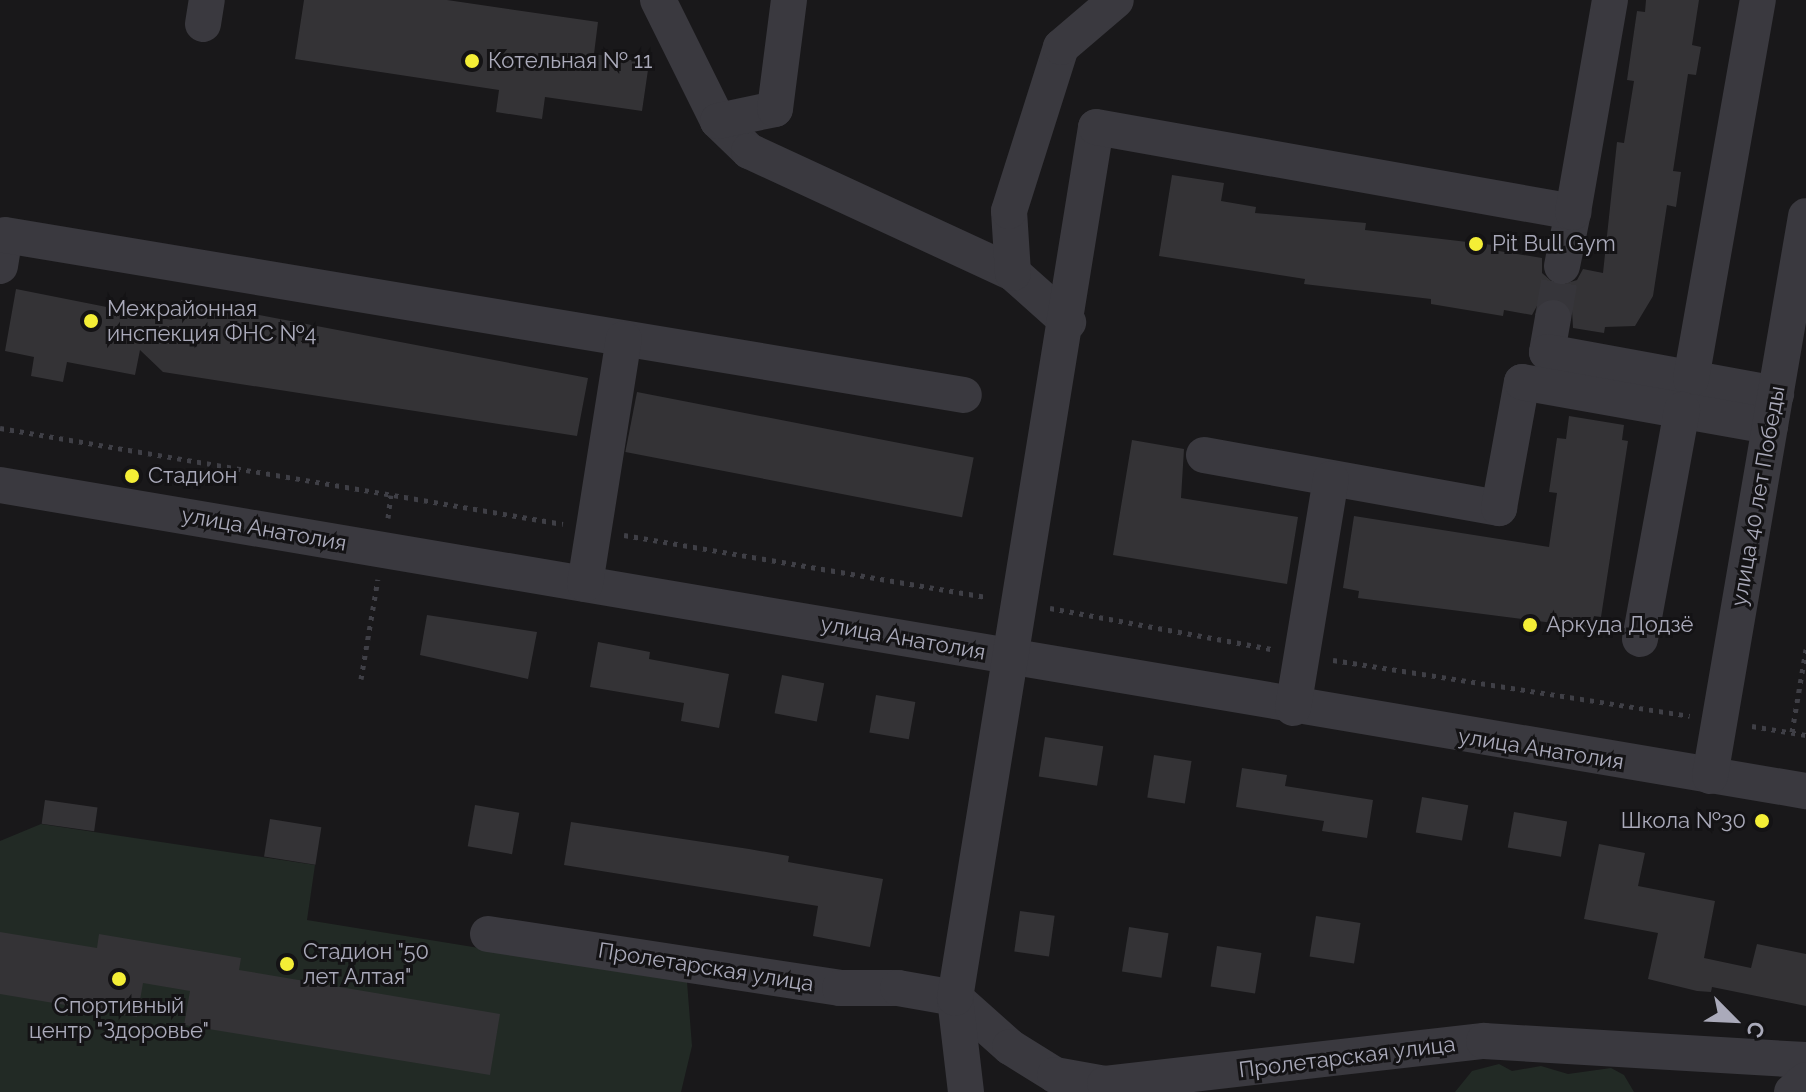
<!DOCTYPE html>
<html>
<head>
<meta charset="utf-8">
<style>
  body { margin:0 }
  #map { position:relative; width:1806px; height:1092px; overflow:hidden; background:#19181a; font-family:Raleway,sans-serif }
  div>[style] { position:absolute }
  [style*='--x'] { left:calc(var(--x)*1px); top:calc(var(--y)*1px); width:calc(var(--w)*1px); rotate:calc(var(--a)*1deg) }
  .green>* { inset:0; background:#222a25 }
  .building>* { inset:0; background:#343336; transform-origin:0 0 }
  .minor-tunnel>* { height:36px; margin-top:-18px; transform-origin:0; background:repeating-linear-gradient(90deg,#36353a 0 36px,transparent 0 54px) }
  .path>* { height:5px; margin-top:-2.5px; transform-origin:0; background:repeating-linear-gradient(90deg,#3f3f46 0 4px,transparent 0 10px) }
  .minor>* { height:36px; margin:-18px; padding:0 18px; transform-origin:18px; border-radius:18px; background:#3a393f }
  .dots>* { width:22px; height:22px; translate:-50% -50%; box-sizing:border-box; border:4px solid #141315; border-radius:50% }
  span { translate:-50% -50%; white-space:nowrap; text-align:center; line-height:1.15; -webkit-text-stroke:6px #141315; paint-order:stroke }
  .poi-label { font-size:22px; color:#aaaaba }
  .left { translate:0 -50%; text-align:left }
  .right { translate:-100% -50%; text-align:right }
  .street-label { font-size:22px; color:#aaaaba }
  .north { position:absolute; left:1694px; top:980px; width:80px; height:80px; -webkit-text-stroke:6px #141315; paint-order:stroke; rotate:114deg; font-size:22px; font-weight:700; line-height:32px; text-align:center; color:#aaaaba }
  .north::after { content:''; display:block; margin:auto; width:28px; height:36px; background:#aaaaba; clip-path:polygon(50% 0,100% 100%,50% 72%,0 100%) }
</style>
</head>
<body>
<div id="map">
  <div class="green">
    <i style="clip-path:polygon(41px 824px,315px 865px,307px 920px,687px 982px,692px 1046px,681px 1092px,0 1092px,0 841px)"></i>
    <i style="clip-path:polygon(1499px 1064px,1512px 1071px,1541px 1066px,1568px 1074px,1611px 1068px,1624px 1075px,1634px 1092px,1455px 1092px,1472px 1071px)"></i>
  </div>
  <div class="building">
    <i style="clip-path:polygon(304px 0,447px 0,598px 22px,594px 54px,649px 63px,642px 111px,545px 97px,542px 119px,496px 112px,499px 90px,295px 59px)"></i>
    <i style="clip-path:polygon(1646px 0,1699px 0,1692px 45px,1701px 47px,1696px 75px,1688px 74px,1673px 171px,1681px 172px,1676px 207px,1667px 205px,1653px 296px,1635px 326px,1605px 327px,1604px 333px,1573px 328px,1572px 310px,1556px 297px,1538px 304px,1532px 315px,1504px 310px,1503px 316px,1431px 304px,1431px 299px,1304px 284px,1305px 279px,1159px 256px,1172px 175px,1224px 183px,1221px 201px,1256px 207px,1255px 213px,1366px 223px,1365px 230px,1493px 245px,1493px 250px,1542px 258px,1542px 273px,1557px 286px,1577px 280px,1583px 269px,1603px 273px,1617px 142px,1624px 143px,1634px 81px,1627px 80px,1637px 11px,1645px 12px)"></i>
    <i style="clip-path:polygon(16px 289px,172px 320px,181px 300px,588px 378px,577px 436px,163px 372px,140px 350px,135px 375px,67px 362px,63px 382px,31px 376px,34px 357px,5px 351px)"></i>
    <i style="left:637px;top:392px;width:343px;height:61px;rotate:11deg"></i>
    <i style="clip-path:polygon(1569px 416px,1624px 425px,1622px 440px,1628px 441px,1601px 617px,1594px 616px,1592px 628px,1358px 598px,1359px 591px,1343px 588px,1354px 516px,1549px 547px,1557px 493px,1549px 492px,1557px 438px,1566px 439px)"></i>
    <i style="clip-path:polygon(1132px 440px,1184px 449px,1181px 498px,1298px 517px,1287px 584px,1113px 555px)"></i>
    <i style="clip-path:polygon(427px 615px,537px 632px,528px 679px,420px 655px)"></i>
    <i style="clip-path:polygon(598px 642px,650px 652px,649px 659px,729px 674px,719px 728px,681px 721px,684px 703px,590px 687px)"></i>
    <i style="left:782px;top:675px;width:43px;height:39px;rotate:11deg"></i>
    <i style="left:876px;top:695px;width:40px;height:38px;rotate:10deg"></i>
    <i style="left:1045px;top:737px;width:59px;height:40px;rotate:9deg"></i>
    <i style="left:1154px;top:755px;width:38px;height:43px;rotate:9deg"></i>
    <i style="clip-path:polygon(1242px 768px,1287px 775px,1285px 786px,1373px 800px,1367px 838px,1322px 831px,1324px 821px,1236px 807px)"></i>
    <i style="left:1422px;top:797px;width:47px;height:36px;rotate:10deg"></i>
    <i style="left:45px;top:800px;width:53px;height:24px;rotate:8deg"></i>
    <i style="left:475px;top:805px;width:45px;height:42px;rotate:10deg"></i>
    <i style="left:1514px;top:812px;width:54px;height:36px;rotate:10deg"></i>
    <i style="left:270px;top:819px;width:52px;height:38px;rotate:9deg"></i>
    <i style="clip-path:polygon(571px 822px,749px 849px,789px 856px,788px 862px,883px 879px,870px 947px,813px 936px,818px 906px,564px 865px)"></i>
    <i style="clip-path:polygon(1599px 844px,1645px 853px,1638px 886px,1715px 901px,1704px 958px,1751px 968px,1757px 944px,1806px 954px,1806px 1006px,1712px 987px,1711px 992px,1697px 991px,1648px 979px,1658px 933px,1584px 919px)"></i>
    <i style="left:1020px;top:911px;width:35px;height:41px;rotate:8deg"></i>
    <i style="left:1316px;top:916px;width:45px;height:41px;rotate:9deg"></i>
    <i style="left:1129px;top:927px;width:40px;height:45px;rotate:9deg"></i>
    <i style="clip-path:polygon(0 932px,97px 948px,99px 934px,241px 958px,239px 970px,500px 1014px,490px 1075px,184px 1025px,190px 991px,143px 983px,137px 1017px,0 994px)"></i>
    <i style="left:1217px;top:946px;width:45px;height:41px;rotate:9deg"></i>
  </div>
  <div class="minor-tunnel">
    <i style="--x:1553;--y:318;--w:53;--a:-80.2"></i>
  </div>
  <div class="path">
    <i style="--x:0;--y:428;--w:571;--a:9.68"></i>
    <i style="--x:388;--y:518;--w:23;--a:-83"></i>
    <i style="--x:624;--y:535;--w:369;--a:9.7"></i>
    <i style="--x:1050;--y:608;--w:226;--a:10.5"></i>
    <i style="--x:1333;--y:660;--w:361;--a:8.9"></i>
    <i style="--x:361;--y:679;--w:101;--a:-80.4"></i>
    <i style="--x:1752;--y:726;--w:55;--a:9.5"></i>
    <i style="--x:1792;--y:732;--w:84;--a:-80.4"></i>
  </div>
  <div class="minor">
    <i style="--x:658;--y:0;--w:135;--a:63.6"></i>
    <i style="--x:718;--y:121;--w:43;--a:44.1"></i>
    <i style="--x:749;--y:151;--w:291;--a:24.8"></i>
    <i style="--x:1013;--y:273;--w:74;--a:41.7"></i>
    <i style="--x:203;--y:24;--w:24;--a:-81"></i>
    <i style="--x:718;--y:121;--w:58;--a:-11.9"></i>
    <i style="--x:775;--y:109;--w:110;--a:-82.7"></i>
    <i style="--x:0;--y:266;--w:31;--a:-81"></i>
    <i style="--x:5;--y:235;--w:972;--a:9.47"></i>
    <i style="--x:1562;--y:266;--w:55;--a:-78.5"></i>
    <i style="--x:1013;--y:273;--w:62;--a:-93.7"></i>
    <i style="--x:1009;--y:211;--w:172;--a:-72.4"></i>
    <i style="--x:1061;--y:47;--w:72;--a:-40.5"></i>
    <i style="--x:1553;--y:318;--w:35;--a:100"></i>
    <i style="--x:1547;--y:352;--w:233;--a:10.4"></i>
    <i style="--x:1691;--y:379;--w:385;--a:-80"></i>
    <i style="--x:1204;--y:455;--w:300;--a:10.2"></i>
    <i style="--x:1499;--y:508;--w:128;--a:-79.7"></i>
    <i style="--x:1522;--y:382;--w:252;--a:10.1"></i>
    <i style="--x:0;--y:485;--w:1832;--a:9.62"></i>
    <i style="--x:585;--y:584;--w:248;--a:-81"></i>
    <i style="--x:1640;--y:639;--w:233;--a:-79.6"></i>
    <i style="--x:1293;--y:708;--w:232;--a:-80.6"></i>
    <i style="--x:1710;--y:776;--w:568;--a:-80.27"></i>
    <i style="--x:488;--y:934;--w:356;--a:8.7"></i>
    <i style="--x:840;--y:988;--w:58;--a:0"></i>
    <i style="--x:898;--y:988;--w:58;--a:10"></i>
    <i style="--x:955;--y:998;--w:74;--a:41.7"></i>
    <i style="--x:1010;--y:1047;--w:53;--a:31.9"></i>
    <i style="--x:1055;--y:1075;--w:51;--a:10.2"></i>
    <i style="--x:1105;--y:1084;--w:381;--a:-6.5"></i>
    <i style="--x:1484;--y:1041;--w:323;--a:3.4"></i>
    <i style="--x:966;--y:1092;--w:95;--a:-96.7"></i>
    <i style="--x:955;--y:998;--w:882;--a:-80.8"></i>
    <i style="--x:1096;--y:127;--w:485;--a:10.1"></i>
    <i style="--x:1573;--y:212;--w:215;--a:-80.1"></i>
    <i style="--x:1792;--y:1092;--w:18;--a:-41"></i>
  </div>
  <div class="dots">
    <i style="left:472px;top:61px;background:#f4ee36"></i>
    <i style="left:1476px;top:244px;background:#f4ee36"></i>
    <i style="left:91px;top:321px;background:#f4ee36"></i>
    <i style="left:132px;top:476px;background:#f4ee36"></i>
    <i style="left:1530px;top:625px;background:#f4ee36"></i>
    <i style="left:1762px;top:821px;background:#f4ee36"></i>
    <i style="left:287px;top:964px;background:#f4ee36"></i>
    <i style="left:119px;top:979px;background:#f4ee36"></i>
  </div>
  <div class="poi-label">
    <span class="left" style="left:488px;top:61px">Котельная № 11</span>
    <span class="left" style="left:1492px;top:244px">Pit Bull Gym</span>
    <span class="left" style="left:107px;top:321px">Межрайонная<br>инспекция ФНС №4</span>
    <span class="left" style="left:148px;top:476px">Стадион</span>
    <span class="left" style="left:1546px;top:625px">Аркуда Додзё</span>
    <span class="right" style="left:1746px;top:821px">Школа №30</span>
    <span class="left" style="left:303px;top:964px">Стадион "50<br>лет Алтая"</span>
    <span style="left:119px;top:1018px">Спортивный<br>центр "Здоровье"</span>
  </div>
  <div class="street-label">
    <span style="left:1758px;top:496px;rotate:-80deg">улица 40 лет Победы</span>
    <span style="left:264px;top:529px;rotate:10deg">улица Анатолия</span>
    <span style="left:903px;top:638px;rotate:10deg">улица Анатолия</span>
    <span style="left:1541px;top:749px;rotate:9deg">улица Анатолия</span>
    <span style="left:706px;top:967px;rotate:9deg">Пролетарская улица</span>
    <span style="left:1347px;top:1057px;rotate:-7deg">Пролетарская улица</span>
  </div>
  <div class="north">С</div>
</div>
</body>
</html>
